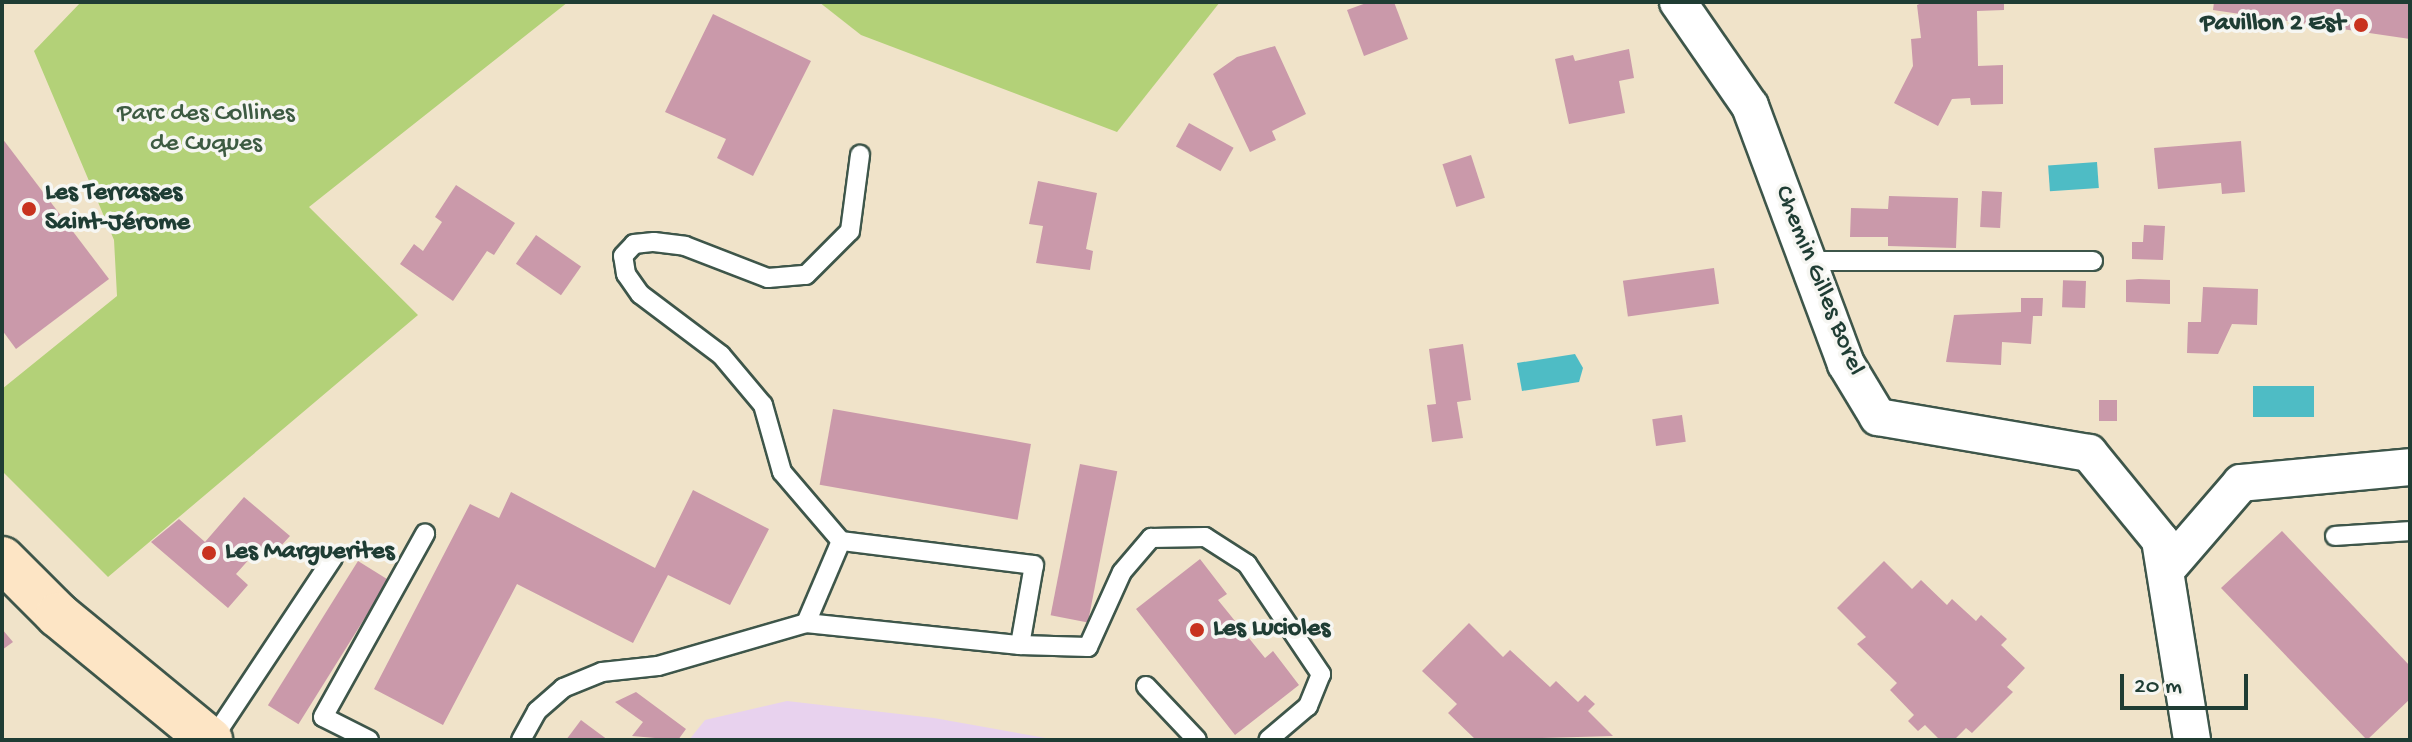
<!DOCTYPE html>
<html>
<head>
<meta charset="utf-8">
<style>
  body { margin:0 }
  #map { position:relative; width:2412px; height:742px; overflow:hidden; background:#f0e3c9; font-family:"Gochi Hand",sans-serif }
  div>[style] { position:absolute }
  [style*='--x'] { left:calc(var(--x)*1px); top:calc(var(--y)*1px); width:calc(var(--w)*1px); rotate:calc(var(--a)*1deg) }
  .built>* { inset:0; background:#e8d2ee }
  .green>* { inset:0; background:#b3d178 }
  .water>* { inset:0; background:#4ebcc5; transform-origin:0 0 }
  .building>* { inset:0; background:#ca99aa; transform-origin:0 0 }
  .roads { filter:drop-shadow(2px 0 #3e564a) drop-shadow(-2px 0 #3e564a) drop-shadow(0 2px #3e564a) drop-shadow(0 -2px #3e564a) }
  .lane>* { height:18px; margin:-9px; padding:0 9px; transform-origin:9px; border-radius:9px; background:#fff }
  .street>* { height:36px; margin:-18px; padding:0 18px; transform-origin:18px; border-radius:18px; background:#fff }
  .secondary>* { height:44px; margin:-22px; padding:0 22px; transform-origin:22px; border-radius:22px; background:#fde5c5 }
  .dots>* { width:22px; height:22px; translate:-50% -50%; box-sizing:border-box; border:4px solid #f6f6f2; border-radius:50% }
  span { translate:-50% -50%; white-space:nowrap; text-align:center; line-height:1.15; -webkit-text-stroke:7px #f6f6f2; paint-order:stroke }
  .poi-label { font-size:26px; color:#1f3d34; font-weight:700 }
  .right { translate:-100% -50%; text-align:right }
  .left { translate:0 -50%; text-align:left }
  .park-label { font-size:26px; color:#3d5b42 }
  .street-label { font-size:26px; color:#1f3d34 }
  .frame { position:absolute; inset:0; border:4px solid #1f3d34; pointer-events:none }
  .scale { position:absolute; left:2120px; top:674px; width:128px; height:36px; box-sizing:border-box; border:4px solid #1f3d34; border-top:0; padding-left:10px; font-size:24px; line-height:28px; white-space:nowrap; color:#1f3d34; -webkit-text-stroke:6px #f6f6f2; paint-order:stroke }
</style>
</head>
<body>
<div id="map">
  <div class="built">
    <i style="clip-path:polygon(787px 701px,934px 718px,1057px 740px,689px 740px,705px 720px)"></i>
  </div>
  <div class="green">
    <i style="clip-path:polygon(81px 2px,568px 2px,309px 207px,418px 315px,108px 577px,2px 471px,2px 389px,117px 296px,114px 240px,34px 51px)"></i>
    <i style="clip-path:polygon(819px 2px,1220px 2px,1117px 132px,861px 35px)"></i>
  </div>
  <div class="water">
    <i style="left:2097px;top:162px;width:26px;height:49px;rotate:86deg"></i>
    <i style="clip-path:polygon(1575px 354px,1583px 368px,1579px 382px,1522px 391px,1517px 363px)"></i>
    <i style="left:2314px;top:386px;width:31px;height:61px;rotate:90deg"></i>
  </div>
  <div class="building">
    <i style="clip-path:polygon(1369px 2px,1394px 2px,1408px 39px,1364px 56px,1347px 10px)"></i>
    <i style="clip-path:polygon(1924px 2px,2004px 2px,2004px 10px,1977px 11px,1978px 66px,2003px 65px,2003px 104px,1971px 105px,1970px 98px,1952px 99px,1938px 126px,1894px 103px,1913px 66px,1911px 39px,1921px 38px,1917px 5px)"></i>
    <i style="clip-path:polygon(2214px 2px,2410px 2px,2410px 39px,2213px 10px)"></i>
    <i style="clip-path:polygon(713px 14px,811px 61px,753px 176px,717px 158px,726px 139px,665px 112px)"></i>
    <i style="clip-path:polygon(1275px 46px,1306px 114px,1272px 131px,1276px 140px,1250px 152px,1213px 74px,1237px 57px)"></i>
    <i style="clip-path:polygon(1629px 49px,1634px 78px,1619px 81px,1625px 113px,1569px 124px,1555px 59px,1573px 55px,1575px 61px)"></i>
    <i style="left:1189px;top:123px;width:51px;height:27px;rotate:29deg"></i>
    <i style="clip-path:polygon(2px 138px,109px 279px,16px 349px,2px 330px)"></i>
    <i style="clip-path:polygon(2241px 141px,2245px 192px,2222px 194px,2221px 183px,2158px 189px,2154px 148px)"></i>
    <i style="left:1471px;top:155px;width:45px;height:30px;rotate:72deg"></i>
    <i style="clip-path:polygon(1038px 181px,1097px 193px,1086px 249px,1093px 251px,1090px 270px,1036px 263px,1043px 226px,1029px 224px)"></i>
    <i style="clip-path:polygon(456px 185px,515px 223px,494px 255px,487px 251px,453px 301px,400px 264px,414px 244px,423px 251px,442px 222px,435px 217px)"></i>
    <i style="left:1982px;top:191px;width:20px;height:36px;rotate:3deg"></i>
    <i style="clip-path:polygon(1889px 196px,1958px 198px,1956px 248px,1888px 246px,1888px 237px,1850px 237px,1851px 208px,1888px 209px)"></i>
    <i style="clip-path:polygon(2144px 225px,2165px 226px,2163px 260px,2132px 259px,2132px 242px,2143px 242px)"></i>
    <i style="left:536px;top:235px;width:55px;height:35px;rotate:35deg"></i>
    <i style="left:1714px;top:268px;width:36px;height:92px;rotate:82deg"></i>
    <i style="clip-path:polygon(2139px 279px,2170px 280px,2170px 304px,2126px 302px,2126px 280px)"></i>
    <i style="left:2086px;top:281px;width:27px;height:23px;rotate:92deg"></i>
    <i style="clip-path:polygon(2203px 287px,2258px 289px,2257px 325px,2232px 324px,2218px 354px,2187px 353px,2188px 322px,2201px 322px)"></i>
    <i style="clip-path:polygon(2021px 298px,2043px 298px,2042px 316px,2033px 316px,2031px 344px,2002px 342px,2001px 365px,1946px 362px,1954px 315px,2021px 312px)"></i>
    <i style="clip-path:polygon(1463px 344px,1471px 400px,1457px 402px,1463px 438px,1432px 442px,1427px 405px,1436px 404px,1429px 349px)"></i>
    <i style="left:2099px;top:400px;width:18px;height:21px"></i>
    <i style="left:833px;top:409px;width:201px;height:77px;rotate:10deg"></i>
    <i style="left:1682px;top:415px;width:27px;height:30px;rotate:82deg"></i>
    <i style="left:1080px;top:464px;width:38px;height:154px;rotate:11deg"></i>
    <i style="clip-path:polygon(693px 490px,769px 529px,730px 605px,668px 575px,633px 643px,517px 584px,443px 725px,374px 689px,470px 504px,499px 518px,511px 492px,655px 568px)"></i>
    <i style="clip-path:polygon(244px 497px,290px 536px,270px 558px,259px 548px,236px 574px,248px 585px,228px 608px,151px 542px,179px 519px,205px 542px)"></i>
    <i style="clip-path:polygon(2282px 531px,2410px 666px,2410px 699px,2367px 740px,2221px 588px)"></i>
    <i style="clip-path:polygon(1200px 559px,1227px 594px,1218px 600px,1265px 658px,1273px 651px,1299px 685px,1235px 735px,1136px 609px)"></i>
    <i style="left:358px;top:561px;width:36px;height:170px;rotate:32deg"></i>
    <i style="clip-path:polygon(1884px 561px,1912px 589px,1921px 580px,1947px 605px,1952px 599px,1976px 621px,1981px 615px,2007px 639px,2001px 645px,2025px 668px,2007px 687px,2013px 692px,1972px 733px,1966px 728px,1954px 740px,1940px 740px,1925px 725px,1918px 731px,1908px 721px,1914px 715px,1890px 690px,1897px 683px,1857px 644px,1866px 637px,1837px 608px)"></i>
    <i style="clip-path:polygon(1469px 623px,1503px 657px,1510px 650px,1550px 687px,1556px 681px,1578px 702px,1585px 695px,1595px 704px,1588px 711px,1613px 736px,1476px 740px,1448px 713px,1457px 704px,1422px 671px)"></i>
    <i style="clip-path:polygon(2px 629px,13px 642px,2px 650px)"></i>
    <i style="clip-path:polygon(636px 692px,686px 729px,678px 740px,632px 736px,643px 722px,615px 702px)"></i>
    <i style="clip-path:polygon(581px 720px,589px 726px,608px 740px,566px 740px)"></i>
  </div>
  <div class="roads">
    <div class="lane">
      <i style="--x:1809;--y:261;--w:284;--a:0"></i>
      <i style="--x:2335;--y:536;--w:75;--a:-3.8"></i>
      <i style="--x:841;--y:541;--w:91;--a:-130.5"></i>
      <i style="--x:782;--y:472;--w:70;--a:-105.8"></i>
      <i style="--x:763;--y:405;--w:65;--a:-130"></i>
      <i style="--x:721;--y:355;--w:101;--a:-143"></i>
      <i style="--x:640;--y:294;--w:24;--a:-125"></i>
      <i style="--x:626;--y:274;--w:18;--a:-99"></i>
      <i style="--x:623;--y:256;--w:16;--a:-47"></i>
      <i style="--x:634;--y:244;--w:20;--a:-6"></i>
      <i style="--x:654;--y:242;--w:31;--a:7"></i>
      <i style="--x:685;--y:246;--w:89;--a:21.1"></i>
      <i style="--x:768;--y:278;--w:38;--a:-5"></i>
      <i style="--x:806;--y:275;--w:62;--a:-45"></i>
      <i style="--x:850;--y:231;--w:77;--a:-82.5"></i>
      <i style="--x:1020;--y:645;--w:68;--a:1.7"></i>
      <i style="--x:1088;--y:647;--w:82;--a:-65.6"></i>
      <i style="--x:1122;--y:572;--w:45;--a:-49.5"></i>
      <i style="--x:1151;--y:538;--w:54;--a:-1.1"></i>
      <i style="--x:1205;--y:537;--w:50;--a:32.7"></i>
      <i style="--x:1247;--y:564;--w:133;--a:56.1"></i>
      <i style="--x:1321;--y:674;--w:35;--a:112"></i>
      <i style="--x:1308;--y:706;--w:52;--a:139.6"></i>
      <i style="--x:1146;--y:686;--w:74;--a:46.6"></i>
      <i style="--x:212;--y:740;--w:219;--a:-56.4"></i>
      <i style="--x:369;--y:740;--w:51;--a:-153.4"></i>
      <i style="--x:323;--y:717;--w:210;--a:-60.9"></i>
      <i style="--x:521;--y:740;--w:33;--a:-61"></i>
      <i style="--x:537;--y:711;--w:35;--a:-41"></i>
      <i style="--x:563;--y:688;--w:42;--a:-22.3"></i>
      <i style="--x:602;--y:672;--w:56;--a:-6.1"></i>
      <i style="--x:658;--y:666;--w:154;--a:-16.2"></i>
      <i style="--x:806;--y:623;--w:215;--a:5.9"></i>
      <i style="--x:1020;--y:645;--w:81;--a:-80.1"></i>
      <i style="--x:1034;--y:565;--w:194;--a:-172.9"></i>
      <i style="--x:841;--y:541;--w:89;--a:113.1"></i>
    </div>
    <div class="street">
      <i style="--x:1678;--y:2;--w:126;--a:55.3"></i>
      <i style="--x:1750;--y:106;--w:275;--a:69.6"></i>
      <i style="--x:1846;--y:364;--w:62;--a:58.9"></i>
      <i style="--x:1878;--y:417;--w:214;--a:9.7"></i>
      <i style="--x:2089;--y:453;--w:112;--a:50.8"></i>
      <i style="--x:2160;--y:540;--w:203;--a:80.9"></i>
      <i style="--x:2166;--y:570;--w:115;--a:-49.2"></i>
      <i style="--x:2241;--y:483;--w:170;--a:-5.4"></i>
    </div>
    <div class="secondary">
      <i style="--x:2;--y:559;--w:79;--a:45"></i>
      <i style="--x:58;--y:615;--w:197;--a:39.4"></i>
    </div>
  </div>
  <div class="dots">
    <i style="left:2361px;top:25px;background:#c8321e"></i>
    <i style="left:29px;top:209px;background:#c8321e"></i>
    <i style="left:209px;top:553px;background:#c8321e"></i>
    <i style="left:1197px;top:630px;background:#c8321e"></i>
  </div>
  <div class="poi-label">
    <span class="right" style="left:2345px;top:25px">Pavillon 2 Est</span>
    <span class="left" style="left:45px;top:209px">Les Terrasses<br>Saint-Jérome</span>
    <span class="left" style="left:225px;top:553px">Les Marguerites</span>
    <span class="left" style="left:1213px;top:630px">Les Lucioles</span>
  </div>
  <div class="park-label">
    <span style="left:206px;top:130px">Parc des Collines<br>de Cuques</span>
  </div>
  <div class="street-label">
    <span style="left:1818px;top:281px;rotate:68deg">Chemin Gilles Borel</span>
  </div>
  <div class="frame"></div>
  <div class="scale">20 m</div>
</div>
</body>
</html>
